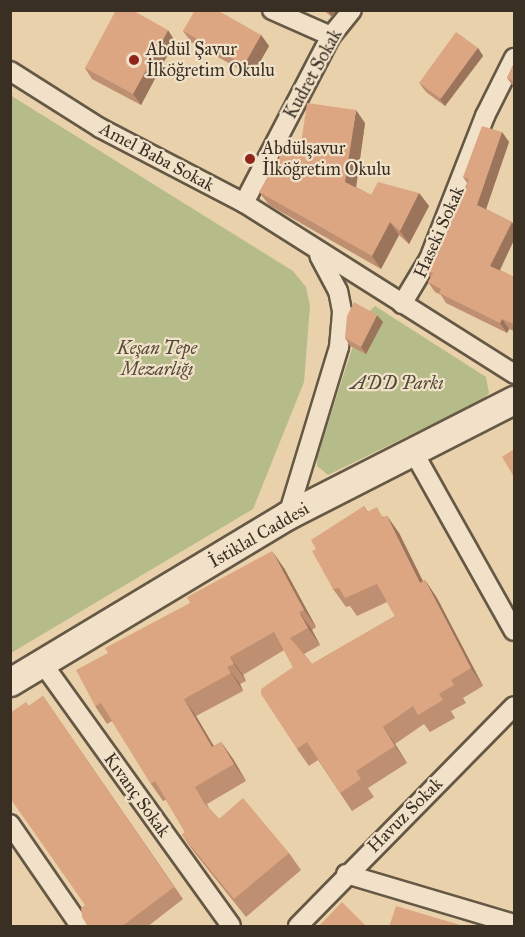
<!DOCTYPE html>
<html>
<head>
<meta charset="utf-8">
<style>
  body { margin:0 }
  #map { position:relative; width:525px; height:937px; overflow:hidden; background:#e9d1ab; font-family:"IM FELL Great Primer",serif }
  div>[style] { position:absolute }
  [style*='--x'] { left:calc(var(--x)*1px); top:calc(var(--y)*1px); width:calc(var(--w)*1px); rotate:calc(var(--a)*1deg) }
  .green>* { inset:0; background:#b6bc89 }
  .roads { filter:drop-shadow(2px 0 #655845) drop-shadow(-2px 0 #655845) drop-shadow(0 2px #655845) drop-shadow(0 -2px #655845) }
  .street>* { height:18px; margin:-9px; padding:0 9px; transform-origin:9px; border-radius:9px; background:#f1e1c8 }
  .secondary>* { height:27px; margin:-13.5px; padding:0 13.5px; transform-origin:13.5px; border-radius:13.5px; background:#f1e1c8 }
  .wall>* { inset:0; background:#be8f71 }
  .shaded-wall>* { inset:0; background:#9b745c }
  .building>* { inset:0; background:#dda683; transform-origin:0 0 }
  .dots>* { width:16px; height:16px; translate:-50% -50%; box-sizing:border-box; border:3px solid #f1e1c8; border-radius:50% }
  span { translate:-50% -50%; white-space:nowrap; text-align:center; line-height:1.15; -webkit-text-stroke:4.5px #f1e1c8; paint-order:stroke }
  .poi-label { font-size:18px; color:#392f23 }
  .left { translate:0 -50%; text-align:left }
  .street-label { font-size:18px; color:#392f23 }
  .park-label { font-size:18px; color:#524b37; font-style:italic }
  .frame { position:absolute; inset:0; border:12px solid #392f23; pointer-events:none }
</style>
</head>
<body>
<div id="map">
  <div class="green">
    <i style="clip-path:polygon(10px 95px,293px 271px,306px 287px,310px 306px,304px 382px,253px 509px,11px 653px)"></i>
    <i style="clip-path:polygon(375px 306px,486px 377px,489px 393px,484px 399px,328px 475px,317px 466px,317px 457px,362px 318px)"></i>
  </div>
  <div class="roads">
    <div class="street">
      <i style="--x:272;--y:10;--w:64;--a:23.8"></i>
      <i style="--x:10;--y:71;--w:107;--a:32.3"></i>
      <i style="--x:100;--y:128;--w:162;--a:27.5"></i>
      <i style="--x:244;--y:203;--w:320;--a:32.3"></i>
      <i style="--x:244;--y:203;--w:188;--a:-62.5"></i>
      <i style="--x:331;--y:36;--w:33;--a:-51"></i>
      <i style="--x:402;--y:304;--w:52;--a:-59"></i>
      <i style="--x:429;--y:259;--w:154;--a:-68.6"></i>
      <i style="--x:485;--y:116;--w:65;--a:-63.4"></i>
      <i style="--x:414;--y:453;--w:204;--a:60.7"></i>
      <i style="--x:288;--y:515;--w:176;--a:-73.1"></i>
      <i style="--x:339;--y:347;--w:36;--a:-85"></i>
      <i style="--x:342;--y:311;--w:20;--a:-101"></i>
      <i style="--x:338;--y:291;--w:40;--a:-118"></i>
      <i style="--x:43;--y:664;--w:322;--a:54.3"></i>
      <i style="--x:10;--y:824;--w:124;--a:55.5"></i>
      <i style="--x:346;--y:874;--w:175;--a:16.6"></i>
      <i style="--x:298;--y:926;--w:308;--a:-45.5"></i>
    </div>
    <div class="secondary">
      <i style="--x:10;--y:682;--w:324;--a:-31"></i>
      <i style="--x:288;--y:515;--w:254;--a:-27"></i>
    </div>
  </div>
  <div class="wall">
    <i style="clip-path:polygon(323px 10px,336px 10px,332px 17px)"></i>
    <i style="clip-path:polygon(183px 31px,261px 35px,269px 46px,252px 76px,191px 42px)"></i>
    <i style="clip-path:polygon(175px 41px,141px 105px,92px 79px,85px 68px)"></i>
    <i style="clip-path:polygon(478px 48px,483px 56px,445px 106px,426px 92px,420px 84px)"></i>
    <i style="clip-path:polygon(514px 63px,514px 87px,513px 86px,507px 78px)"></i>
    <i style="clip-path:polygon(365px 123px,356px 187px,371px 195px,419px 193px,429px 206px,409px 244px,399px 235px,381px 269px,269px 205px,259px 192px,299px 157px)"></i>
    <i style="clip-path:polygon(502px 132px,509px 142px,486px 209px,512px 222px,514px 226px,514px 240px,500px 270px,514px 277px,514px 331px,509px 329px,507px 333px,446px 303px,441px 295px,435px 292px,428px 282px,431px 278px,424px 269px,442px 245px,467px 183px,463px 177px)"></i>
    <i style="clip-path:polygon(383px 322px,366px 354px,350px 346px,345px 338px)"></i>
    <i style="clip-path:polygon(364px 506px,368px 512px,384px 517px,387px 516px,399px 533px,423px 581px,425px 580px,437px 598px,483px 686px,463px 698px,466px 703px,451px 711px,455px 718px,430px 732px,424px 724px,395px 744px,407px 763px,368px 788px,374px 797px,352px 811px,318px 760px,309px 766px,297px 749px,293px 667px,284px 650px,243px 675px,246px 681px,240px 684px,243px 691px,196px 716px,214px 746px,221px 742px,233px 759px,246px 781px,207px 804px,209px 808px,219px 819px,289px 853px,301px 870px,246px 917px,194px 852px,182px 835px,185px 832px,166px 800px,163px 801px,151px 784px,112px 721px,107px 724px,95px 706px,284px 568px,316px 627px,312px 630px,320px 645px,304px 654px,312px 664px,395px 616px,387px 602px,357px 616px,350px 606px,346px 607px,333px 589px,316px 549px)"></i>
    <i style="clip-path:polygon(43px 696px,183px 899px,147px 927px,88px 927px,85px 905px,29px 706px)"></i>
  </div>
  <div class="shaded-wall">
    <i style="clip-path:polygon(327px 10px,336px 10px,332px 17px)"></i>
    <i style="clip-path:polygon(168px 30px,175px 41px,141px 105px,133px 94px)"></i>
    <i style="clip-path:polygon(261px 35px,269px 46px,252px 76px,244px 65px)"></i>
    <i style="clip-path:polygon(478px 48px,483px 56px,445px 106px,440px 99px)"></i>
    <i style="clip-path:polygon(356px 110px,365px 123px,355px 195px,345px 182px)"></i>
    <i style="clip-path:polygon(502px 132px,509px 142px,484px 215px,477px 205px)"></i>
    <i style="clip-path:polygon(419px 193px,429px 206px,409px 244px,400px 231px)"></i>
    <i style="clip-path:polygon(390px 222px,399px 235px,381px 269px,372px 256px)"></i>
    <i style="clip-path:polygon(512px 222px,514px 226px,514px 240px,497px 276px,490px 266px)"></i>
    <i style="clip-path:polygon(377px 315px,383px 322px,366px 354px,361px 347px)"></i>
    <i style="clip-path:polygon(502px 319px,509px 329px,507px 333px,500px 323px)"></i>
    <i style="clip-path:polygon(387px 516px,399px 533px,432px 600px,420px 583px)"></i>
    <i style="clip-path:polygon(272px 551px,284px 568px,316px 627px,304px 610px)"></i>
    <i style="clip-path:polygon(425px 580px,437px 598px,483px 686px,471px 668px)"></i>
    <i style="clip-path:polygon(299px 612px,312px 630px,320px 645px,308px 628px)"></i>
    <i style="clip-path:polygon(230px 657px,243px 675px,246px 681px,234px 664px)"></i>
    <i style="clip-path:polygon(227px 667px,240px 684px,243px 691px)"></i>
    <i style="clip-path:polygon(184px 699px,196px 716px,224px 764px,212px 747px)"></i>
    <i style="clip-path:polygon(383px 727px,395px 744px,407px 763px,395px 746px)"></i>
    <i style="clip-path:polygon(221px 742px,233px 759px,246px 781px,234px 764px)"></i>
  </div>
  <div class="building">
    <i style="clip-path:polygon(116px 10px,132px 10px,168px 30px,133px 94px,85px 68px)"></i>
    <i style="clip-path:polygon(195px 10px,217px 10px,261px 35px,244px 65px,183px 31px)"></i>
    <i style="left:456px;top:32px;width:27px;height:63px;rotate:36deg"></i>
    <i style="clip-path:polygon(514px 63px,514px 82px,507px 78px)"></i>
    <i style="clip-path:polygon(307px 103px,356px 110px,345px 182px,371px 195px,378px 182px,419px 193px,400px 231px,390px 222px,372px 256px,259px 192px,284px 149px,299px 157px)"></i>
    <i style="clip-path:polygon(482px 126px,502px 132px,477px 205px,512px 222px,490px 266px,514px 277px,514px 324px,502px 319px,500px 323px,439px 293px,441px 289px,428px 282px,433px 273px,424px 269px,438px 243px,442px 245px,469px 179px,463px 177px)"></i>
    <i style="clip-path:polygon(354px 302px,377px 315px,361px 347px,345px 338px,347px 316px)"></i>
    <i style="clip-path:polygon(514px 449px,514px 477px,502px 457px)"></i>
    <i style="clip-path:polygon(364px 506px,367px 512px,377px 507px,383px 518px,387px 516px,420px 583px,425px 580px,471px 668px,451px 680px,454px 685px,439px 694px,443px 700px,418px 715px,413px 706px,383px 727px,395px 746px,356px 771px,361px 779px,340px 793px,307px 742px,297px 749px,261px 694px,261px 689px,293px 667px,274px 632px,230px 657px,234px 664px,227px 667px,231px 673px,184px 699px,212px 747px,221px 742px,234px 764px,195px 787px,204px 803px,219px 819px,243px 798px,289px 853px,234px 899px,182px 835px,185px 832px,155px 781px,151px 784px,101px 703px,95px 706px,76px 670px,108px 653px,105px 648px,190px 603px,187px 597px,272px 551px,304px 610px,299px 612px,308px 628px,290px 638px,312px 664px,395px 616px,377px 584px,345px 598px,339px 588px,333px 589px,312px 551px,316px 549px,311px 540px)"></i>
    <i style="clip-path:polygon(43px 696px,174px 887px,121px 927px,88px 927px,82px 917px,81px 908px,85px 905px,10px 798px,10px 713px,26px 702px,29px 706px)"></i>
    <i style="clip-path:polygon(342px 902px,367px 927px,318px 927px)"></i>
    <i style="clip-path:polygon(396px 906px,467px 927px,389px 927px)"></i>
  </div>
  <div class="dots">
    <i style="left:134px;top:60px;background:#8f2418"></i>
    <i style="left:250px;top:159px;background:#8f2418"></i>
  </div>
  <div class="poi-label">
    <span class="left" style="left:146px;top:60px">Abdül Şavur<br>İlköğretim Okulu</span>
    <span class="left" style="left:262px;top:159px">Abdülşavur<br>İlköğretim Okulu</span>
  </div>
  <div class="street-label">
    <span style="left:313px;top:74px;rotate:-61deg">Kudret Sokak</span>
    <span style="left:157px;top:157px;rotate:28deg">Amel Baba Sokak</span>
    <span style="left:439px;top:232px;rotate:-66deg">Haseki Sokak</span>
    <span style="left:259px;top:535px;rotate:-30deg">İstiklal Caddesi</span>
    <span style="left:137px;top:795px;rotate:54deg">Kıvanç Sokak</span>
    <span style="left:405px;top:815px;rotate:-45deg">Havuz Sokak</span>
  </div>
  <div class="park-label">
    <span style="left:157px;top:359px">Keşan Tepe<br>Mezarlığı</span>
    <span style="left:397px;top:383px">ADD Parkı</span>
  </div>
  <div class="frame"></div>
</div>
</body>
</html>
